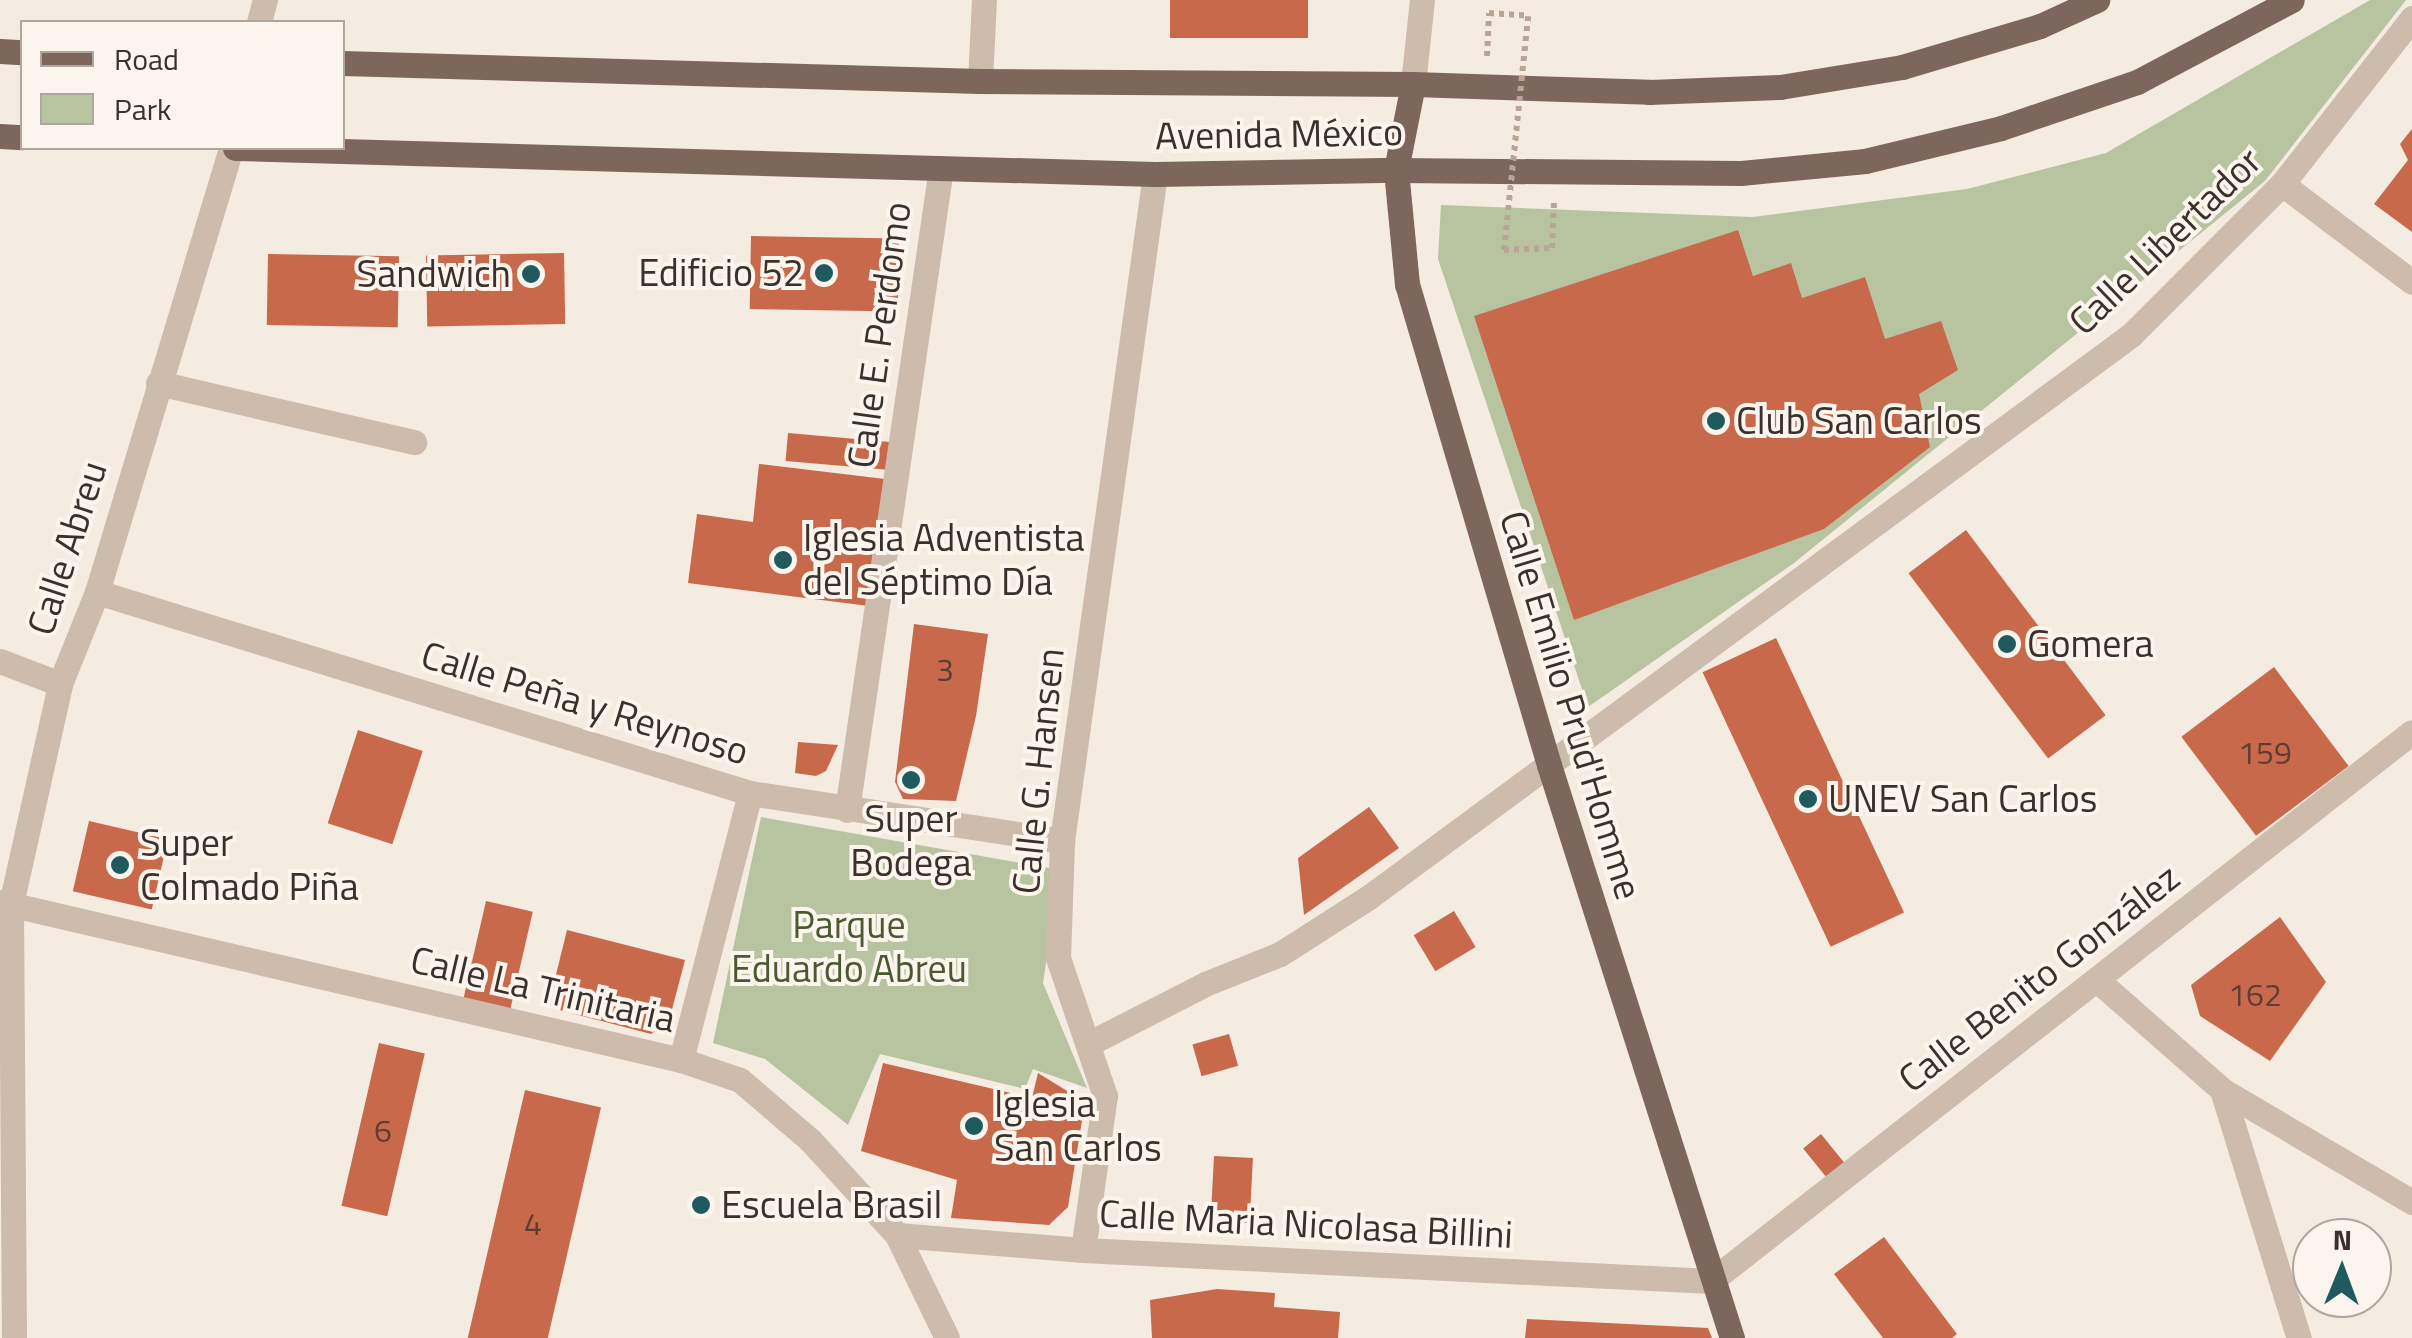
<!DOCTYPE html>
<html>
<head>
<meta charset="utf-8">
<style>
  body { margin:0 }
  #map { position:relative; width:2412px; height:1338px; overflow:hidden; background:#f4ebe1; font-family:"Titillium Web",sans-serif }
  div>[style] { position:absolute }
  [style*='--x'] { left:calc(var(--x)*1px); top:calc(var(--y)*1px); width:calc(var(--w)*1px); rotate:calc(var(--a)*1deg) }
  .green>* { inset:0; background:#b8c4a0 }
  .building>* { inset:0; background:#c8694b; transform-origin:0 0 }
  .path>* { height:6px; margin-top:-3px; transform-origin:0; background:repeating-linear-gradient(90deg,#b9a596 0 5px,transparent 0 10px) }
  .minor>* { height:25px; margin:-12.5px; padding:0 12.5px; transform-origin:12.5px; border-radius:12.5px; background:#cdbbac }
  .major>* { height:25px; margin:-12.5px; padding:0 12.5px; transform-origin:12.5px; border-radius:12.5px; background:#7d675c }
  .path-bridge>* { height:6px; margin-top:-3px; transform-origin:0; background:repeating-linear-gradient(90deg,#b9a596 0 5px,transparent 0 10px) }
  .dots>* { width:28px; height:28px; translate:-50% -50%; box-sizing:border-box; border:5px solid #fbf5ee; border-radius:50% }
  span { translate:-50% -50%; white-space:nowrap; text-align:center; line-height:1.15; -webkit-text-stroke:8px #fbf5ee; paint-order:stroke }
  .number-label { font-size:32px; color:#5e3e33 }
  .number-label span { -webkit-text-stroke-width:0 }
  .street-label { font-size:38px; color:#3b302b }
  .poi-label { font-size:38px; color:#3b302b }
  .right { translate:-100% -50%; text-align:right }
  .left { translate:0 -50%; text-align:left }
  .park-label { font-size:38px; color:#4a5a2e }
  .legend { position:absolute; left:20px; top:20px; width:325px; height:130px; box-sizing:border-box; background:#fbf5ee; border:2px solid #aea6a0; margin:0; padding:12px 18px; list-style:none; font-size:30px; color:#3b302b }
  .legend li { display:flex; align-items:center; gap:20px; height:50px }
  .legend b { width:50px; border:2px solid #aea6a0 }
  .north { position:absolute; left:2292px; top:1218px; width:100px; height:100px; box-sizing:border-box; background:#fbf5ee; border:2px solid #aea6a0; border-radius:50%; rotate:1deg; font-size:28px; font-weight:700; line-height:40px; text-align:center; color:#3b302b }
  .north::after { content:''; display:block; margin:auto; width:35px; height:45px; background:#1f5a5e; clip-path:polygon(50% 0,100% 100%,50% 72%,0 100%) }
</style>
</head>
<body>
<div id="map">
  <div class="green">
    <i style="clip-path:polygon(2370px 0,2406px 0,2265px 181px,1794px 563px,1588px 707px,1438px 259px,1441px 205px,1753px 217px,1967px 189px,2106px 153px)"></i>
    <i style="clip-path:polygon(761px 817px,1060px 870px,1043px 983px,1087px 1088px,1033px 1069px,1025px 1089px,880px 1054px,848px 1125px,765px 1059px,713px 1043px)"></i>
  </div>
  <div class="building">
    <i style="left:1170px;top:0;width:138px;height:38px"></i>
    <i style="clip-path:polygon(2412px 129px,2412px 232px,2374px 204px,2408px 160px,2400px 144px)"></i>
    <i style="clip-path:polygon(1738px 230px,1753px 276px,1791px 263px,1802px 298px,1865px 277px,1885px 339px,1941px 321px,1958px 370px,1919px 394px,1930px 447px,1824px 529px,1574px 620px,1474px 316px)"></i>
    <i style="left:751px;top:236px;width:148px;height:73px;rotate:1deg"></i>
    <i style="left:564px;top:253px;width:71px;height:138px;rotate:89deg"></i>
    <i style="left:268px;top:254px;width:131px;height:71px;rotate:1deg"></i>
    <i style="left:788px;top:433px;width:105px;height:28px;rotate:5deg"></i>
    <i style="clip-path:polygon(759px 464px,885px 479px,869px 606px,688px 583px,697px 514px,753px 522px)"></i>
    <i style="left:1966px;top:530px;width:232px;height:72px;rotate:53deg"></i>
    <i style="clip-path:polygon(914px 624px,988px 634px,976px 716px,956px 801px,903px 799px,895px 782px)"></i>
    <i style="left:1776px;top:638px;width:303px;height:81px;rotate:65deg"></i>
    <i style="left:2274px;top:667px;width:124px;height:116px;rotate:53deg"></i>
    <i style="left:358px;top:730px;width:68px;height:98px;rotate:18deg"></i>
    <i style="clip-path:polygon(798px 742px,838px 745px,826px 771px,816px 776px,795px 773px)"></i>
    <i style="clip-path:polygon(1369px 807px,1399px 848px,1304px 915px,1298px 858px)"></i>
    <i style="left:89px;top:821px;width:81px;height:72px;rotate:13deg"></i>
    <i style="left:486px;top:901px;width:48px;height:103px;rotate:13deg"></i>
    <i style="left:1454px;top:911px;width:42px;height:47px;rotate:59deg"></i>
    <i style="clip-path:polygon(2280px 917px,2326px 982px,2270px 1061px,2200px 1016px,2191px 985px)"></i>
    <i style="clip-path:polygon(567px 930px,685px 960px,669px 1021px,651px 1034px,548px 1007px)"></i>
    <i style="left:1229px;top:1034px;width:33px;height:38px;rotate:74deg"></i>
    <i style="left:379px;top:1043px;width:47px;height:167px;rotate:13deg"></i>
    <i style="clip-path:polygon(883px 1063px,1032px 1098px,1038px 1073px,1085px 1102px,1068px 1207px,1049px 1225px,951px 1218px,957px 1180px,861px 1151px)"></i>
    <i style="left:525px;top:1090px;width:78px;height:255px;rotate:13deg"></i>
    <i style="left:1821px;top:1134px;width:46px;height:23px;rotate:51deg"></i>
    <i style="left:1214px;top:1156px;width:39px;height:65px;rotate:3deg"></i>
    <i style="clip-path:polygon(1884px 1237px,1957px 1334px,1952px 1338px,1883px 1338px,1834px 1274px)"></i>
    <i style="clip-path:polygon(1217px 1289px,1275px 1293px,1274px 1307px,1340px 1312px,1338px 1338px,1152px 1338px,1150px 1300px)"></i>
    <i style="clip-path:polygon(1527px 1319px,1708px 1328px,1712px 1338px,1525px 1338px)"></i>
  </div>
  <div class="path">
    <i style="--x:1487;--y:56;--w:43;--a:-87.3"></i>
    <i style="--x:1489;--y:13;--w:39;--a:4"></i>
    <i style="--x:1504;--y:250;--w:48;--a:-2.4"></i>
    <i style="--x:1552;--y:248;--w:46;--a:-87.5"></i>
  </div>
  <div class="minor">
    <i style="--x:259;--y:22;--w:23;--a:-75"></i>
    <i style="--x:980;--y:81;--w:81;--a:-87.2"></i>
    <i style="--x:1413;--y:84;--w:84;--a:-83.9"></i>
    <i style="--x:2282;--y:184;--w:163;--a:37"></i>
    <i style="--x:158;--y:383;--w:263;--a:13"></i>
    <i style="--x:97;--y:592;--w:683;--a:17.11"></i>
    <i style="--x:750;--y:793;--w:316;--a:8.7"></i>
    <i style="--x:0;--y:661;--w:64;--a:21"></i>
    <i style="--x:847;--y:810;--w:649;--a:-81.67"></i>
    <i style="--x:0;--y:902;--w:699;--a:13.06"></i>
    <i style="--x:681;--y:1060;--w:62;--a:18.7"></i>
    <i style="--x:740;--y:1080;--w:92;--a:40.6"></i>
    <i style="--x:810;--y:1140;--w:129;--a:47.5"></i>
    <i style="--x:897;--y:1235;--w:114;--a:64.1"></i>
    <i style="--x:2097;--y:980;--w:167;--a:41.3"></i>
    <i style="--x:2222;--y:1090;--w:221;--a:30.5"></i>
    <i style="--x:1088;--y:1044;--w:131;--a:-27.1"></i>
    <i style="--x:1205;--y:984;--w:81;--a:-21.8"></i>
    <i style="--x:1280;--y:954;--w:106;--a:-32.6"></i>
    <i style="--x:1369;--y:897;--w:947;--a:-36.41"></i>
    <i style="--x:2131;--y:335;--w:214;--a:-45"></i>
    <i style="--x:2282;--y:184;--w:211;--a:-51.9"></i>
    <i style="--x:681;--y:1060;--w:276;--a:-75.5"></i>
    <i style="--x:2222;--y:1090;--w:260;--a:72.8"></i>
    <i style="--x:897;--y:1235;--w:187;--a:4.6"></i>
    <i style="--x:1083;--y:1250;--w:629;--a:2.83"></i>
    <i style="--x:1711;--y:1281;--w:890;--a:-38.07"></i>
    <i style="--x:1083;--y:1250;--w:156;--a:-81.9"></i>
    <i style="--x:1105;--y:1096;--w:146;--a:-108.8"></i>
    <i style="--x:1058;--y:958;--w:117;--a:-88"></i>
    <i style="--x:1062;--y:841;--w:673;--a:-82.06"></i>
    <i style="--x:14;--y:1338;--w:434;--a:-90.4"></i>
    <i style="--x:11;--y:904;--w:225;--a:-77.4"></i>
    <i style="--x:60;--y:684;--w:99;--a:-68.1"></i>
    <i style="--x:97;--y:592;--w:464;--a:-73.2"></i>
  </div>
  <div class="major">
    <i style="--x:0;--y:51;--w:22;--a:3"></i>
    <i style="--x:342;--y:63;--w:638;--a:1.62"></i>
    <i style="--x:980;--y:81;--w:433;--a:0.4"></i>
    <i style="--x:1413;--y:84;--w:236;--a:1.9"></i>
    <i style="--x:1649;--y:92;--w:131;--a:-2.2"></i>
    <i style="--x:1780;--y:87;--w:124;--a:-9.3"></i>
    <i style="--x:1902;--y:67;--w:144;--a:-16.5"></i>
    <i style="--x:2040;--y:26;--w:63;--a:-24.5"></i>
    <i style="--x:1413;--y:84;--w:88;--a:101.2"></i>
    <i style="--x:1396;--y:170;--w:115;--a:84.5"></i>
    <i style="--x:1407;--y:284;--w:502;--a:73.55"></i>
    <i style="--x:1549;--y:765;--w:602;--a:72.29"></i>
    <i style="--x:0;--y:136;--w:22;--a:3"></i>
    <i style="--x:235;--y:148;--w:920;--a:1.62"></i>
    <i style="--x:1155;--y:174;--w:241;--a:-1"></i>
    <i style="--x:1396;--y:170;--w:345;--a:0.5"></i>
    <i style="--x:1741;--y:173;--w:125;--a:-5.5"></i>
    <i style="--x:1865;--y:161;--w:140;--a:-13.6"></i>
    <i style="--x:2001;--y:128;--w:144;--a:-18.7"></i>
    <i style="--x:2137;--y:82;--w:175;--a:-27.9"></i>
  </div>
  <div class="path-bridge">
    <i style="--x:1504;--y:250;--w:235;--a:-84.1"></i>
  </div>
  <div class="dots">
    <i style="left:824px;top:273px;background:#1f5a5e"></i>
    <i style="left:531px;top:274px;background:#1f5a5e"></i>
    <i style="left:1716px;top:421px;background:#1f5a5e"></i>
    <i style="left:783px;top:560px;background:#1f5a5e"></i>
    <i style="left:2007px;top:644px;background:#1f5a5e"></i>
    <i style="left:911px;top:780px;background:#1f5a5e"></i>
    <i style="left:1808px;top:799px;background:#1f5a5e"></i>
    <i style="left:120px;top:865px;background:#1f5a5e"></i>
    <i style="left:974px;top:1126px;background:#1f5a5e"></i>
    <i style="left:701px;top:1205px;background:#1f5a5e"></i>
  </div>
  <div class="number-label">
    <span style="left:945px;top:669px">3</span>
    <span style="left:2265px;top:752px">159</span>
    <span style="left:2255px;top:994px">162</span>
    <span style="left:383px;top:1130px">6</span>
    <span style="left:533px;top:1223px">4</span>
  </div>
  <div class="street-label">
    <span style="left:1279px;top:134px;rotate:-1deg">Avenida México</span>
    <span style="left:2165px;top:241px;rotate:-44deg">Calle Libertador</span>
    <span style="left:879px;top:335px;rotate:-82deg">Calle E. Perdomo</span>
    <span style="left:67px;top:548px;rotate:-72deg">Calle Abreu</span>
    <span style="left:585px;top:703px;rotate:17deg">Calle Peña y Reynoso</span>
    <span style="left:1571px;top:705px;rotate:73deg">Calle Emilio Prud'Homme</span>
    <span style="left:1038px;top:771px;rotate:-84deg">Calle G. Hansen</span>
    <span style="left:2039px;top:978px;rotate:-38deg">Calle Benito González</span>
    <span style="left:543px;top:989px;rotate:13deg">Calle La Trinitaria</span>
    <span style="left:1306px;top:1224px;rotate:3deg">Calle Maria Nicolasa Billini</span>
  </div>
  <div class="poi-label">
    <span class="right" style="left:804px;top:273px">Edificio 52</span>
    <span class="right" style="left:511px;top:274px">Sandwich</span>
    <span class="left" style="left:1736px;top:421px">Club San Carlos</span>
    <span class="left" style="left:803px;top:560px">Iglesia Adventista<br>del Séptimo Día</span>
    <span class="left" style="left:2027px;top:644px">Gomera</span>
    <span class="left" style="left:1828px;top:799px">UNEV San Carlos</span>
    <span style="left:911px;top:841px">Super<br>Bodega</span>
    <span class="left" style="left:140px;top:865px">Super<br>Colmado Piña</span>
    <span class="left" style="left:994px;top:1126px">Iglesia<br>San Carlos</span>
    <span class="left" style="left:721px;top:1205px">Escuela Brasil</span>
  </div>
  <div class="park-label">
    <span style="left:849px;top:947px">Parque<br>Eduardo Abreu</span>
  </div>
  <ul class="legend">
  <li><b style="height:12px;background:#7d675c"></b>Road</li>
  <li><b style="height:28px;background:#b8c4a0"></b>Park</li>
  </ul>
  <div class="north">N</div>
</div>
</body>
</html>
